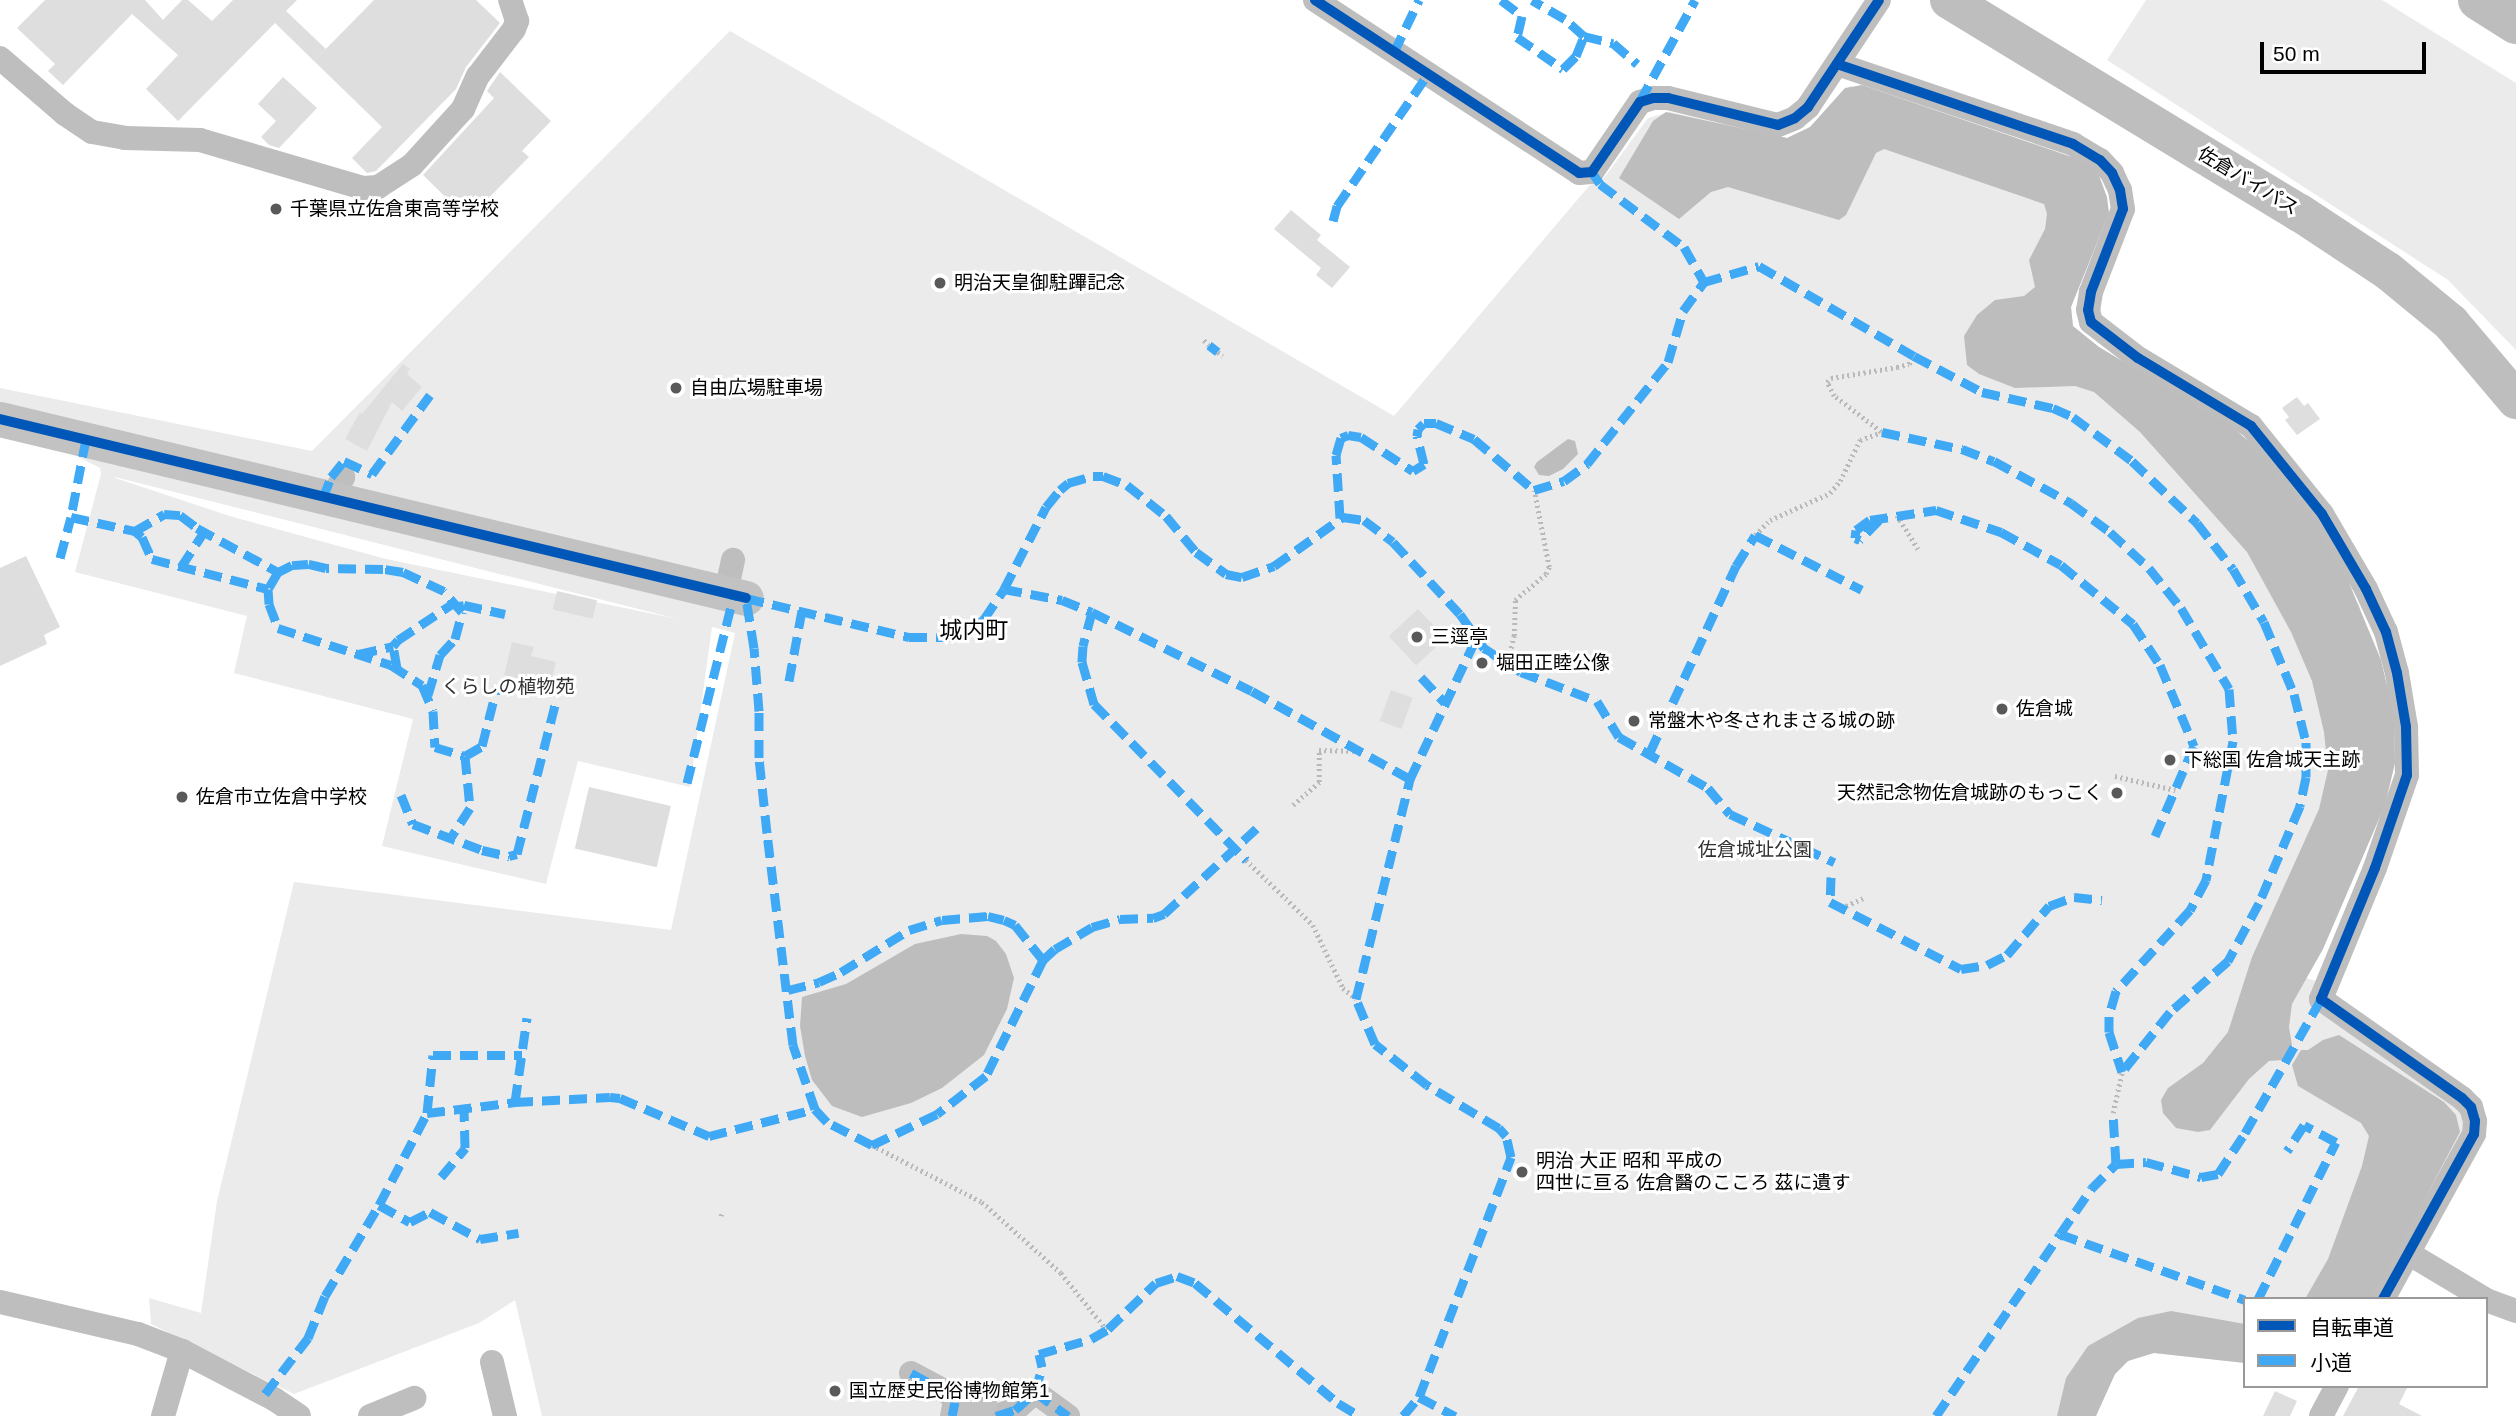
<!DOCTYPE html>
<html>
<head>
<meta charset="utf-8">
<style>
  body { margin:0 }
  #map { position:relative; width:2516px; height:1416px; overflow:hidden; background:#fff; font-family:Arial,"Noto Sans JP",sans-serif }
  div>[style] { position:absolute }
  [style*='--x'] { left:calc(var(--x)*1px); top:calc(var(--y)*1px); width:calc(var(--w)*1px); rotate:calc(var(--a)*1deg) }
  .green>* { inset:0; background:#ebebeb }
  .water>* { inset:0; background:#bdbdbd }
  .river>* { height:40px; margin:-20px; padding:0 20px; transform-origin:20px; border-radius:20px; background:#bdbdbd }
  .building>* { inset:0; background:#dedede; transform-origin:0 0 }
  .path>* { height:4.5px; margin-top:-2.25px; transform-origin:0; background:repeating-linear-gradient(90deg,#b9b9b9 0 2px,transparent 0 5.5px) }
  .street>* { height:24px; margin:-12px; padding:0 12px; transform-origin:12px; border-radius:12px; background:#bebebe }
  .secondary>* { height:35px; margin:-17.5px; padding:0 17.5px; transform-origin:17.5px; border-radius:17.5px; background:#c2c2c2 }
  .highway>* { height:38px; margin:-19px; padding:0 19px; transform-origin:19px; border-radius:19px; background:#bebebe }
  .quiet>* { height:9px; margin-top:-4.5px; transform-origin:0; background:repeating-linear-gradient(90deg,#3fa9f5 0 18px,transparent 0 27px) }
  .cycleway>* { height:10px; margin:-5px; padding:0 5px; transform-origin:5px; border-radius:5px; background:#0057b8 }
  .dots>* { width:19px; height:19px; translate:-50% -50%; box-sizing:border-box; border:4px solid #fff; border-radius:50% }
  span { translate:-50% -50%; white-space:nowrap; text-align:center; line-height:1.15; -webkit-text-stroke:6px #fff; paint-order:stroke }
  .street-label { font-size:19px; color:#000 }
  .poi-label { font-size:19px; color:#000 }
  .left { translate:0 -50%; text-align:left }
  .right { translate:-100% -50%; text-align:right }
  .park-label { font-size:19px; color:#313131 }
  .quarter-label { font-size:23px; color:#000 }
  .legend { position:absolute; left:2243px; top:1297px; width:245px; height:91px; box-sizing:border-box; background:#fff; border:2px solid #999; margin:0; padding:9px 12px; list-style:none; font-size:21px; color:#000 }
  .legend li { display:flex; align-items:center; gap:14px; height:35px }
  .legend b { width:35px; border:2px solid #999 }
  .scale { position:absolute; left:2260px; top:42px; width:166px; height:32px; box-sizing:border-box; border:4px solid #000; border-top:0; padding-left:9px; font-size:21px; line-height:24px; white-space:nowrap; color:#000; -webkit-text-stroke:5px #fff; paint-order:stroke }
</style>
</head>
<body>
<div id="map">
  <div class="green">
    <i style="clip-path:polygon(2146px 0,2382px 0,2516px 83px,2516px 350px,2448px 280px,2107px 60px)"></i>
    <i style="clip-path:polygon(evenodd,730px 31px,1394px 416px,1589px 186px,1604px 178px,1648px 118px,1670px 112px,1787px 138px,1810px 127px,1850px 86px,2097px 171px,2103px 184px,2109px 213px,2071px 307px,2073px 326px,2082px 336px,2140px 373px,2359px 604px,2395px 763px,2385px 805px,2323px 949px,2306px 978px,2320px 982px,2311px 1006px,2354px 1033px,2465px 1115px,2474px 1132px,2376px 1299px,2245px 1299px,2245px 1363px,2154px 1353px,2128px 1361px,2115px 1374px,2096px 1416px,542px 1416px,515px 1300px,479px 1323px,294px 1394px,151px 1324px,149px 1298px,201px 1313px,217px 1201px,294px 882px,671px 930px,735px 633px,712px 627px,690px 787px,578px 761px,546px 884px,382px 846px,413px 719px,234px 673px,247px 616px,75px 572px,101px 474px,100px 468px,52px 443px,0 431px,0 388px,312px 451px,730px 31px,115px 478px,115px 477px,678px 619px,386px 559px,233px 517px,115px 478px)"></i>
  </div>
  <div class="water">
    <i style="clip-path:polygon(1862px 85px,2075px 158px,2097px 171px,2107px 197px,2109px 213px,2071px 307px,2073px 326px,2099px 347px,2234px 428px,2278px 469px,2294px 488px,2347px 578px,2381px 660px,2394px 715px,2395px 763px,2385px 805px,2323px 949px,2292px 1004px,2289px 1027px,2292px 1045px,2283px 1060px,2269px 1061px,2249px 1079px,2210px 1130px,2198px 1132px,2176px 1128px,2163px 1113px,2161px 1100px,2168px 1088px,2203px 1063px,2228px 1032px,2252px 957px,2319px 809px,2328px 770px,2324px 732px,2312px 681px,2291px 632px,2247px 552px,2140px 432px,2094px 392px,2075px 386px,2015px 388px,1979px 374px,1967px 365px,1964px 336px,1977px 315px,1995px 300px,2024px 296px,2035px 287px,2029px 260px,2045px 229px,2047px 214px,2044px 204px,1884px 149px,1876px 153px,1846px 215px,1839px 220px,1728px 187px,1711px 192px,1679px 219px,1619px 178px,1653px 121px,1666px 112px,1787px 138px,1810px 127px,1845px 88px)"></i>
    <i style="clip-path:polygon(1568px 439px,1575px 441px,1578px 454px,1563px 469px,1549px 476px,1539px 475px,1534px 467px,1537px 462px)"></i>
    <i style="clip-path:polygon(961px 934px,987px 936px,996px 941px,1006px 954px,1014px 978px,1007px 1009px,984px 1055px,942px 1088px,911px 1103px,862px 1117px,832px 1106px,812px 1080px,805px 1056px,800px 1026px,802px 997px,846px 984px,915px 944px)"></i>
    <i style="clip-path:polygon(2339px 1035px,2444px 1102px,2456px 1115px,2460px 1132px,2372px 1299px,2305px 1299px,2328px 1259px,2362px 1166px,2369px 1136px,2361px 1123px,2298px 1086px,2292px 1065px,2301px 1050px,2308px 1050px,2323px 1040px)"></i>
    <i style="clip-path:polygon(2171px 1311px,2245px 1324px,2245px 1363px,2154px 1353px,2128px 1361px,2115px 1374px,2096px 1416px,2057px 1416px,2066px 1378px,2088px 1346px,2138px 1318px)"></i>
  </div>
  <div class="river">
    <i style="--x:2478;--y:0;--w:45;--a:32.3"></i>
  </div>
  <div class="building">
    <i style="clip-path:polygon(45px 0,145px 0,163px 20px,182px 0,188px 0,212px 21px,233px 0,297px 0,286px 11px,326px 49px,314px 61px,275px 23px,178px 121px,146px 89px,178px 55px,132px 14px,63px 85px,48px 71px,55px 64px,17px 28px)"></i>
    <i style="clip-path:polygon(374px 0,476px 0,500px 23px,466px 67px,456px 89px,376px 171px,367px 173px,352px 158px,382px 127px,314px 61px)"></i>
    <i style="clip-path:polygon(500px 72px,551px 121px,522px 151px,529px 157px,468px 219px,423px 175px,494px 98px,487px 91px)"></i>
    <i style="clip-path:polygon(283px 77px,317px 108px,279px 148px,269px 145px,261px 137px,276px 121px,258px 104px)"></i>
    <i style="clip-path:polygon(1291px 210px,1321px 235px,1317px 240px,1350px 267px,1332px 288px,1316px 275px,1321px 268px,1274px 229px)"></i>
    <i style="clip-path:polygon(403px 364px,410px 369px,407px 374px,422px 387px,402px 411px,392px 402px,367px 451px,345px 439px,360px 412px,362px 414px)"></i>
    <i style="clip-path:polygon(2297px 397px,2304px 406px,2308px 403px,2320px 419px,2297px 435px,2285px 420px,2289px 417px,2282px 408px)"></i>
    <i style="clip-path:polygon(26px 556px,60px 627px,44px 635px,47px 644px,0 666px,0 568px)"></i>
    <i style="left:557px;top:591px;width:41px;height:19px;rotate:13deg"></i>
    <i style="left:1418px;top:609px;width:40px;height:40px;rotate:47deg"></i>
    <i style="clip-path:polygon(512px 642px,534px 647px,531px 656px,556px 662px,550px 686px,504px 675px)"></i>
    <i style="left:1391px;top:690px;width:23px;height:33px;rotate:20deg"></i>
    <i style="left:589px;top:787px;width:84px;height:63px;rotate:13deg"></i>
    <i style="clip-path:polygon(2359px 1386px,2408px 1386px,2399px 1404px,2422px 1416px,2343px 1416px)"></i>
    <i style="clip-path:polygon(2275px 1391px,2297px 1401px,2290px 1416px,2263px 1416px)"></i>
  </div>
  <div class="path">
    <i style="--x:1204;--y:340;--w:7;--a:45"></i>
    <i style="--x:1218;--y:352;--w:6;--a:39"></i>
    <i style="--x:1881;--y:432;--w:59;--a:-142.5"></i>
    <i style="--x:1834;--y:396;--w:16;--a:-117"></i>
    <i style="--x:1827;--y:382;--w:6;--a:-45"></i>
    <i style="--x:1831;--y:378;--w:67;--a:-9.5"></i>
    <i style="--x:1897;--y:367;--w:12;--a:-14"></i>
    <i style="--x:1909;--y:364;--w:9;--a:-58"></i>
    <i style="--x:1897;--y:515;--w:40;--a:58"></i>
    <i style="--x:1755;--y:535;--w:21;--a:-45"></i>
    <i style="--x:1770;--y:520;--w:66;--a:-24.2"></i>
    <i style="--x:1830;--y:493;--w:16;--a:-50"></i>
    <i style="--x:1840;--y:481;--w:46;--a:-64"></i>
    <i style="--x:1860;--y:440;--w:23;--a:-20"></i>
    <i style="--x:1507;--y:664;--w:29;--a:-76"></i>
    <i style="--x:1514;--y:636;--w:36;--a:-88"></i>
    <i style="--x:1515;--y:600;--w:40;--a:-40"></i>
    <i style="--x:1546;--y:574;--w:8;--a:-67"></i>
    <i style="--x:1549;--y:567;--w:78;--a:-101"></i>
    <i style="--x:2115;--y:776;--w:62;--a:13.1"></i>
    <i style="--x:1293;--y:805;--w:35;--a:-41"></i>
    <i style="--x:1319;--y:782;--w:32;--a:-90"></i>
    <i style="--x:1319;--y:750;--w:41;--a:1.4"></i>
    <i style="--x:1246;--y:860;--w:93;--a:44.1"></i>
    <i style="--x:1313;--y:925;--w:70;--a:64.5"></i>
    <i style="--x:1343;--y:988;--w:17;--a:40"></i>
    <i style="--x:1841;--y:908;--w:27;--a:-24"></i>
    <i style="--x:2113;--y:1113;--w:42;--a:-77.6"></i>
    <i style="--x:872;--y:1145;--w:124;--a:27.4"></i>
    <i style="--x:982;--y:1202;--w:106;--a:41.9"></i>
    <i style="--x:1061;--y:1273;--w:73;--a:51.1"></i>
    <i style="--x:721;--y:1216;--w:5;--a:-79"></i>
  </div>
  <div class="street">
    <i style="--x:1315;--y:0;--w:316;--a:33.2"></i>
    <i style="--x:1579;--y:173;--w:13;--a:-4"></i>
    <i style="--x:1592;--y:172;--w:85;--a:-55.6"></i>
    <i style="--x:1640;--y:102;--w:14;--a:-17"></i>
    <i style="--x:1653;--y:98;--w:15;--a:0"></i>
    <i style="--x:1668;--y:98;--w:113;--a:13.8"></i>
    <i style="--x:1778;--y:125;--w:18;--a:-22"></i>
    <i style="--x:1795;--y:118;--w:17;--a:-40"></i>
    <i style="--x:1808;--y:107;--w:128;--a:-56.4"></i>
    <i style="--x:0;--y:58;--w:86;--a:40.7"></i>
    <i style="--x:65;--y:114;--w:32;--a:34"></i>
    <i style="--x:92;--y:132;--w:34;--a:10"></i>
    <i style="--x:125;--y:138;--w:75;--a:1.5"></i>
    <i style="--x:200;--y:140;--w:170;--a:16.4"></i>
    <i style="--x:363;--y:188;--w:15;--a:-4"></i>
    <i style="--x:378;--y:187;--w:40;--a:-32.9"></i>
    <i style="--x:412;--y:165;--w:76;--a:-47.7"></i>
    <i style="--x:463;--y:109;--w:36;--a:-66"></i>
    <i style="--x:478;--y:76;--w:59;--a:-52.5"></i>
    <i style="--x:514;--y:29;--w:9;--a:-69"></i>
    <i style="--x:517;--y:21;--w:22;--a:-108"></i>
    <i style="--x:1837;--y:64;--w:249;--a:18.7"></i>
    <i style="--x:2073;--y:144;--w:31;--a:31"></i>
    <i style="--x:2100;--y:160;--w:18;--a:47"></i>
    <i style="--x:2112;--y:173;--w:19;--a:65"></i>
    <i style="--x:2120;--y:190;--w:19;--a:81"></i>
    <i style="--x:2123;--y:209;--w:89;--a:111.1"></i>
    <i style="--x:2091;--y:292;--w:18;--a:99"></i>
    <i style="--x:2088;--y:310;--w:12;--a:76"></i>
    <i style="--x:2091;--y:322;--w:59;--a:37.5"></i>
    <i style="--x:2138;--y:358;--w:132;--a:31"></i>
    <i style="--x:2251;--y:426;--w:113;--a:51.1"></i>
    <i style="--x:2322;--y:514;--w:87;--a:59.6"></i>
    <i style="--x:2366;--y:589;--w:47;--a:65.1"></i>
    <i style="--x:2386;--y:632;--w:42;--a:75"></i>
    <i style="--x:2397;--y:673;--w:55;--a:80.5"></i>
    <i style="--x:2406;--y:727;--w:48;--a:88.8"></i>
    <i style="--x:2407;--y:775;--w:98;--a:109"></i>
    <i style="--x:2375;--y:868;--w:142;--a:112.4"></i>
    <i style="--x:2321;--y:999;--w:172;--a:35.1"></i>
    <i style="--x:2462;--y:1098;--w:13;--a:45"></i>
    <i style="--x:2471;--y:1107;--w:15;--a:74"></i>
    <i style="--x:2475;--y:1121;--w:13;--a:94"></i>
    <i style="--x:2474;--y:1134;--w:188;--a:118.9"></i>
    <i style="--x:331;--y:500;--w:26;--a:-62"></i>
    <i style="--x:726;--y:593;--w:34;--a:-78"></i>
    <i style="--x:2408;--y:1253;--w:90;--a:30.9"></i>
    <i style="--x:2486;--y:1300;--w:32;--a:20"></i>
    <i style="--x:0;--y:1302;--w:142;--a:13.1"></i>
    <i style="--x:138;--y:1334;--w:47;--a:21.1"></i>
    <i style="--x:182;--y:1351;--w:104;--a:27.6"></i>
    <i style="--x:274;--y:1399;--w:30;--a:34"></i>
    <i style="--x:492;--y:1362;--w:56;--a:76.5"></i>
    <i style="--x:911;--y:1373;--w:44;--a:28.3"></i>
    <i style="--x:950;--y:1394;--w:9;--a:58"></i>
    <i style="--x:955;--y:1402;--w:14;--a:102"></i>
    <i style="--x:163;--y:1416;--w:68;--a:-73.7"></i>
    <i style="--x:370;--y:1416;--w:48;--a:-22.2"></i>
    <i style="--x:996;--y:1416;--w:20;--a:-18"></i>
    <i style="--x:1015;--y:1410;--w:27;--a:-42"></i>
    <i style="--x:1035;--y:1392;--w:41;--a:36"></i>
    <i style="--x:2321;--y:1416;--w:34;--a:-62"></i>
  </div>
  <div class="secondary">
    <i style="--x:0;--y:419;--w:767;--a:13.49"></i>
    <i style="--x:971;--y:1416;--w:17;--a:-62"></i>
  </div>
  <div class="highway">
    <i style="--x:1949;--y:0;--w:411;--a:31.3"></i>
    <i style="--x:2300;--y:213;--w:105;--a:33.4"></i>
    <i style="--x:2388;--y:271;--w:82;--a:39.5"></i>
    <i style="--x:2451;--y:323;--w:101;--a:49.8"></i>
  </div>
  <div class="quiet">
    <i style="--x:1501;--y:0;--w:26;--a:37"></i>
    <i style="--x:1522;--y:16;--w:22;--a:103"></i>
    <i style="--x:1517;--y:37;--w:56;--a:34.8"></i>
    <i style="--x:1563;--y:69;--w:18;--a:-45"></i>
    <i style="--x:1576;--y:56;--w:22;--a:-68"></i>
    <i style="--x:1584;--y:36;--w:25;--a:-138"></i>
    <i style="--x:1565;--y:19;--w:38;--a:-150"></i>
    <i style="--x:1584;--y:36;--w:30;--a:14"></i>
    <i style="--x:1613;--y:43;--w:32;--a:41"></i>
    <i style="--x:1394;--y:52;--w:58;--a:-64.3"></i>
    <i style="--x:1640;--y:101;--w:115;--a:-61.4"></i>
    <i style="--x:1592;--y:172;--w:14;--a:56"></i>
    <i style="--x:1600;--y:184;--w:105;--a:36.9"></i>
    <i style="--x:1684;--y:247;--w:40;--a:60.3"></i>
    <i style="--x:1704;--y:282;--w:57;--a:-16.2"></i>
    <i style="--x:1759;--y:266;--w:179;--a:30.1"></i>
    <i style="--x:1914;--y:356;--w:77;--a:27.9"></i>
    <i style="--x:1982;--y:392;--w:73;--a:12.7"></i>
    <i style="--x:2053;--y:408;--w:22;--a:24"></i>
    <i style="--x:2073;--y:417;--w:74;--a:36.7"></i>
    <i style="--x:2132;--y:461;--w:90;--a:43.6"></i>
    <i style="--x:2197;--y:523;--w:58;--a:52"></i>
    <i style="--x:2233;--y:569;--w:61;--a:59.7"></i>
    <i style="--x:2264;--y:622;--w:78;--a:67.4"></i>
    <i style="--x:2294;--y:694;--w:49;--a:76"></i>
    <i style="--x:2306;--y:742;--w:35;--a:90"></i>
    <i style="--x:2306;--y:777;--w:30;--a:102"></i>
    <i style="--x:2300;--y:806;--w:105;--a:112.9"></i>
    <i style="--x:2259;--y:903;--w:66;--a:118.1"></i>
    <i style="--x:2228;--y:961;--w:77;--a:138.7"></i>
    <i style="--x:2170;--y:1012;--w:77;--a:128.7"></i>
    <i style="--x:1333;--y:221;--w:16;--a:-75"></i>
    <i style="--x:1337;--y:206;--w:160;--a:-55.4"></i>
    <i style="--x:1209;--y:345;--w:11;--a:38"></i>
    <i style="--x:1882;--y:432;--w:82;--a:12"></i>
    <i style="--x:1962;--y:449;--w:34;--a:21"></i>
    <i style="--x:1994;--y:461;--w:88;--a:28.6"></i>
    <i style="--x:2071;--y:503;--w:49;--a:36.6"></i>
    <i style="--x:2110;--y:532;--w:53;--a:42.7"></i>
    <i style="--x:2149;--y:568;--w:51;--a:51.3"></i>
    <i style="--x:2181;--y:608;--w:94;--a:59.3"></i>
    <i style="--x:2229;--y:689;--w:52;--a:85.6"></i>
    <i style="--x:2233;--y:741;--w:142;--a:101"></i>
    <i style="--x:2206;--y:880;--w:34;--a:118"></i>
    <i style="--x:2190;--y:910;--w:110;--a:132.4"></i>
    <i style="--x:2116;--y:991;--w:26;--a:106"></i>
    <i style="--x:2109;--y:1016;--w:16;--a:90"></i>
    <i style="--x:2109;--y:1032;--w:42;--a:72"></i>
    <i style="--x:86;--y:439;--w:79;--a:100.9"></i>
    <i style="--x:71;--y:517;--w:66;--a:12.3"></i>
    <i style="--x:135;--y:531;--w:9;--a:41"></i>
    <i style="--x:142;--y:537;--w:24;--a:66"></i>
    <i style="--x:152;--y:559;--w:120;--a:14.5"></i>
    <i style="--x:323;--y:498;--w:22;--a:-69"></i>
    <i style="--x:331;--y:477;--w:21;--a:-51"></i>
    <i style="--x:344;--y:461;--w:31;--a:25"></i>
    <i style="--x:372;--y:474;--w:98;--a:-53.7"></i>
    <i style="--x:1340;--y:518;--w:63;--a:-93.6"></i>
    <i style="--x:1336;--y:455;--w:18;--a:-74"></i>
    <i style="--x:1341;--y:438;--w:8;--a:-23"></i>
    <i style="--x:1348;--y:435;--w:13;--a:9"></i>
    <i style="--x:1361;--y:437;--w:62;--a:33.2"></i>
    <i style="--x:1413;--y:471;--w:13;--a:-32"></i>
    <i style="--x:1424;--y:464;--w:29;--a:-104"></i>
    <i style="--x:1417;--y:436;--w:7;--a:-82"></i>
    <i style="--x:1418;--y:429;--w:8;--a:-45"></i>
    <i style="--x:1424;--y:423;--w:12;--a:0"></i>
    <i style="--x:1436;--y:423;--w:41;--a:22.8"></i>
    <i style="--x:1474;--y:439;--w:79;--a:40.4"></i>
    <i style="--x:1534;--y:490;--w:31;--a:-17"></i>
    <i style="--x:1564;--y:481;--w:29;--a:-36"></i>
    <i style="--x:1587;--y:464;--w:130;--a:-51.5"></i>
    <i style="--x:1668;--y:362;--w:53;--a:-73.6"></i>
    <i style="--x:1683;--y:311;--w:36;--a:-54"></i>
    <i style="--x:1879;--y:520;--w:28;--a:134"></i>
    <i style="--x:1860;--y:540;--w:5;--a:-158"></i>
    <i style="--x:1855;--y:538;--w:8;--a:-83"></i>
    <i style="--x:1856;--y:530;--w:17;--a:-36"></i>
    <i style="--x:1870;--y:520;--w:67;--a:-8.6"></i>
    <i style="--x:1936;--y:510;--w:69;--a:18.7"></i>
    <i style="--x:2001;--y:532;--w:68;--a:28.8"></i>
    <i style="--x:2061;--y:565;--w:93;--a:39.3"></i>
    <i style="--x:2133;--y:624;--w:49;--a:56.6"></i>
    <i style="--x:2160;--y:665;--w:88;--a:67.2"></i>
    <i style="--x:2194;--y:746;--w:98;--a:113.4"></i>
    <i style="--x:135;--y:531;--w:34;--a:-30"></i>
    <i style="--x:164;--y:514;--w:16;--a:4"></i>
    <i style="--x:180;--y:515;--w:21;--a:37"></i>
    <i style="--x:197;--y:528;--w:92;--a:28.5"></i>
    <i style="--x:60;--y:558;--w:42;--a:-75"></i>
    <i style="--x:181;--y:567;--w:42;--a:-56.7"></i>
    <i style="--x:1004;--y:589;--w:59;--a:10.7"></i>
    <i style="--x:1062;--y:600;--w:32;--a:22"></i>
    <i style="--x:1092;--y:612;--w:178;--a:26.3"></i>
    <i style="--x:1252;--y:691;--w:181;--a:29.1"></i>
    <i style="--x:459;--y:606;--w:5;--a:-11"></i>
    <i style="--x:464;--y:605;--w:42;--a:12.4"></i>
    <i style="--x:1092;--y:612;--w:35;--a:105"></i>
    <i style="--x:1083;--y:646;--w:16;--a:94"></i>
    <i style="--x:1082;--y:662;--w:44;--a:74.1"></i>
    <i style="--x:1094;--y:704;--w:218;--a:45.7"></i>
    <i style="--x:359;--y:654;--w:35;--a:-13"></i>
    <i style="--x:397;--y:668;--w:22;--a:-100"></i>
    <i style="--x:393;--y:646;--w:8;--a:-50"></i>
    <i style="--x:398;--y:640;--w:69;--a:-33.7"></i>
    <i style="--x:1421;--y:677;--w:35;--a:47"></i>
    <i style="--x:789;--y:681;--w:72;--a:-79.6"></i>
    <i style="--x:428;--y:695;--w:42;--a:-73.3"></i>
    <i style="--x:440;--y:655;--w:22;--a:-47"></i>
    <i style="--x:455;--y:639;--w:28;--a:-75"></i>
    <i style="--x:462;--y:612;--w:28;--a:-131"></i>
    <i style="--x:444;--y:591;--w:45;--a:-155.1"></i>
    <i style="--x:403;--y:572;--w:20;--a:-171"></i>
    <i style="--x:383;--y:569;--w:57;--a:-179"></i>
    <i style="--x:326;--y:568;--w:18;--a:-167"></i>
    <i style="--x:308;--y:564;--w:16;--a:176"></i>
    <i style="--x:292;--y:565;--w:16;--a:153"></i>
    <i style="--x:278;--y:572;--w:20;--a:120"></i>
    <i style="--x:268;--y:589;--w:15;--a:86"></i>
    <i style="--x:269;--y:604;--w:26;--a:69"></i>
    <i style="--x:278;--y:628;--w:119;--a:18.1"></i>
    <i style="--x:391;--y:665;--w:37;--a:33"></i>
    <i style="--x:422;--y:685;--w:28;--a:67"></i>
    <i style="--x:433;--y:711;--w:36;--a:87"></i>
    <i style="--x:435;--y:747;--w:31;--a:17"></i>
    <i style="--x:465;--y:756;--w:52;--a:84.5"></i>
    <i style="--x:470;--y:808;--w:35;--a:123"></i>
    <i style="--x:1650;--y:752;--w:205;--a:-65.2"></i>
    <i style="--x:1736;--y:566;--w:36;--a:-58"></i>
    <i style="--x:1755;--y:535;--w:120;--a:27.2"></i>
    <i style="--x:465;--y:756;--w:20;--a:-30"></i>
    <i style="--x:482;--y:746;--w:61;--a:-75.7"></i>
    <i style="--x:687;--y:783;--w:194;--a:-76"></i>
    <i style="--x:401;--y:795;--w:31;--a:68"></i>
    <i style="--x:413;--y:824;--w:74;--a:20.6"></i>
    <i style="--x:482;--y:850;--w:28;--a:13"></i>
    <i style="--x:509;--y:856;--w:8;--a:-14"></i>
    <i style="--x:517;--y:854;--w:162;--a:-75.7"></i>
    <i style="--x:1831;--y:877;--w:25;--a:92"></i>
    <i style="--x:1830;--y:902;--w:147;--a:27.1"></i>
    <i style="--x:1961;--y:969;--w:26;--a:-9"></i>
    <i style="--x:1987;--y:965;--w:22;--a:-27"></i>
    <i style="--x:2007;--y:955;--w:65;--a:-49.4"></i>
    <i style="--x:2049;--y:906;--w:27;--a:-20"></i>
    <i style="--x:2074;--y:897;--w:28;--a:6"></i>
    <i style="--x:1043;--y:960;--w:129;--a:116.2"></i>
    <i style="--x:986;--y:1076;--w:62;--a:142.2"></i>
    <i style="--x:937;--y:1114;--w:72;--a:154.5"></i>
    <i style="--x:872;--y:1145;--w:51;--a:-152.9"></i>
    <i style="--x:827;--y:1122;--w:18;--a:-133"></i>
    <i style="--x:815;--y:1109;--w:68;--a:-109"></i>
    <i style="--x:793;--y:1045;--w:214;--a:-97"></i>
    <i style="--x:767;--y:833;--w:75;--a:-96.1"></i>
    <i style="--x:759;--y:758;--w:47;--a:-90"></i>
    <i style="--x:759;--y:711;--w:63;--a:-94.5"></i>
    <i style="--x:754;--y:648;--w:51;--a:-99.1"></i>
    <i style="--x:746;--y:598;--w:168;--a:13.5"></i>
    <i style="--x:909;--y:637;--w:43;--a:0"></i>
    <i style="--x:952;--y:637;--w:20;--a:-20"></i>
    <i style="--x:971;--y:630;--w:17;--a:-40"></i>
    <i style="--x:984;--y:619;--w:36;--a:-56"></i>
    <i style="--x:1004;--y:589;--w:92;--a:-62.9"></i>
    <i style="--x:1046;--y:507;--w:22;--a:-51"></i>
    <i style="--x:1060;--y:490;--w:11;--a:-41"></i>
    <i style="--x:1068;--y:483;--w:26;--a:-16"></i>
    <i style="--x:1093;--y:476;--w:10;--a:0"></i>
    <i style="--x:1103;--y:476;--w:26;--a:21"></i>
    <i style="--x:1127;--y:485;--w:50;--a:38.5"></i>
    <i style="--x:1166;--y:516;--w:47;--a:50.2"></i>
    <i style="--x:1196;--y:552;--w:37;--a:36"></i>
    <i style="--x:1226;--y:574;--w:16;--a:11"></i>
    <i style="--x:1242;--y:577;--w:34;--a:-19"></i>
    <i style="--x:1274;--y:566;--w:85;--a:-35.4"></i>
    <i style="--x:1343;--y:517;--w:21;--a:8"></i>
    <i style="--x:1364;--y:520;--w:36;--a:37"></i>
    <i style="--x:1393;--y:542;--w:98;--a:47.1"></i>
    <i style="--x:1460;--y:614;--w:42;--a:54.8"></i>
    <i style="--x:1484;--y:648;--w:44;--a:33"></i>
    <i style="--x:1521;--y:672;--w:81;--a:20.9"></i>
    <i style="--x:1597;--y:701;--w:42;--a:58.6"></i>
    <i style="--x:1619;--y:737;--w:103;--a:29.8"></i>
    <i style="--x:1708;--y:788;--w:34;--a:50"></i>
    <i style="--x:1730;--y:814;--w:115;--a:24.8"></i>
    <i style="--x:788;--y:990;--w:32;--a:-14"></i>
    <i style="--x:819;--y:982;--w:24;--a:-24"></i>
    <i style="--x:841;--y:972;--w:80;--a:-31.7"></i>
    <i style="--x:909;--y:930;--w:34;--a:-17"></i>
    <i style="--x:942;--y:920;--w:46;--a:-5"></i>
    <i style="--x:988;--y:916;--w:16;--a:14"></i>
    <i style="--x:1004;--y:920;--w:12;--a:24"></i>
    <i style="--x:1015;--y:925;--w:45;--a:51.3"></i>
    <i style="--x:1043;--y:960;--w:16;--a:-43"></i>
    <i style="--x:1055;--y:949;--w:43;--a:-30.7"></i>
    <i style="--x:1092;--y:927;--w:29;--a:-16"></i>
    <i style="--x:1120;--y:919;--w:33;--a:-2"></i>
    <i style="--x:1153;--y:918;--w:12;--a:-20"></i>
    <i style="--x:1164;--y:914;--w:131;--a:-42.8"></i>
    <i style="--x:515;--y:1102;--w:85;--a:-81.9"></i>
    <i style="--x:427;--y:1113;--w:58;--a:-84.1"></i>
    <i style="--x:433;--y:1055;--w:89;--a:0"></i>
    <i style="--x:2116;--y:1164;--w:30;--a:-4"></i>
    <i style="--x:2146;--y:1162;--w:57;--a:15.3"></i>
    <i style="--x:2201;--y:1177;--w:17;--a:-10"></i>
    <i style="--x:2218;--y:1174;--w:49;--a:-56.6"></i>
    <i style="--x:2245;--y:1133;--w:154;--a:-60.4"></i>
    <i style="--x:441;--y:1177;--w:38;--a:-50"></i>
    <i style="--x:465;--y:1148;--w:41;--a:-91.4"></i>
    <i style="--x:379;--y:1205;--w:35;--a:29"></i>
    <i style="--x:410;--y:1222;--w:22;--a:-27"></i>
    <i style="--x:430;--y:1212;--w:57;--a:28.4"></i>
    <i style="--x:480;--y:1239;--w:39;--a:-9"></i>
    <i style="--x:2060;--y:1234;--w:196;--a:19.6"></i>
    <i style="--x:2258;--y:1299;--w:175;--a:-63.6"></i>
    <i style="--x:2336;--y:1142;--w:36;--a:-152"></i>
    <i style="--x:2304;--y:1125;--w:31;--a:123"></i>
    <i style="--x:911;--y:1373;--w:44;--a:28.3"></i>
    <i style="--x:950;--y:1394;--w:9;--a:58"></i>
    <i style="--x:955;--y:1402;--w:14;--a:102"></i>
    <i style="--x:1035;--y:1392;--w:26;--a:-74"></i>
    <i style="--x:1042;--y:1367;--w:13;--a:-103"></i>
    <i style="--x:1039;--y:1354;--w:54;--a:-16.1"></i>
    <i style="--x:1091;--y:1339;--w:20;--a:-30"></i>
    <i style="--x:1108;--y:1329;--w:66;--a:-43.8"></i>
    <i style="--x:1156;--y:1283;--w:22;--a:-18"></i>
    <i style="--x:1177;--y:1276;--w:19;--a:21"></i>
    <i style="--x:1195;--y:1283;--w:187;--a:40"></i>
    <i style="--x:1338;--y:1403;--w:26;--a:31"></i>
    <i style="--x:265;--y:1394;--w:71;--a:-52.5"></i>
    <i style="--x:308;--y:1338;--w:45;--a:-68"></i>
    <i style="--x:325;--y:1296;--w:106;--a:-59.3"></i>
    <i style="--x:379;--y:1205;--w:104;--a:-62.4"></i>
    <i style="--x:427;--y:1113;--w:89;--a:-7.1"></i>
    <i style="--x:515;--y:1102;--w:95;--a:-3"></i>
    <i style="--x:610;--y:1097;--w:10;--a:6"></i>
    <i style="--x:620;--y:1098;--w:97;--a:23.1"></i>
    <i style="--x:709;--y:1136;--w:109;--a:-14.3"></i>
    <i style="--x:1419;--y:1397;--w:41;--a:27.8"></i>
    <i style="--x:996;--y:1416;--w:20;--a:-18"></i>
    <i style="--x:1015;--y:1410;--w:27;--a:-42"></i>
    <i style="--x:1035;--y:1392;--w:41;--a:36"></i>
    <i style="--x:1403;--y:1416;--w:25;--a:-50"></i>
    <i style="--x:1419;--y:1397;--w:257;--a:-69"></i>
    <i style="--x:1511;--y:1157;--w:22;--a:-103"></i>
    <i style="--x:1506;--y:1136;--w:11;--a:-131"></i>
    <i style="--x:1499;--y:1128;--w:84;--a:-149.2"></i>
    <i style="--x:1427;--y:1085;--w:66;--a:-141.7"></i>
    <i style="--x:1375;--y:1044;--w:49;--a:-112.9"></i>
    <i style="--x:1356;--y:999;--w:227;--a:-76.2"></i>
    <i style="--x:1410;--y:779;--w:155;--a:-64.8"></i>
    <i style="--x:1936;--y:1416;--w:220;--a:-55.7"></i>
    <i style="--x:2060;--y:1234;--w:55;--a:-55.4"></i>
    <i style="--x:2091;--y:1189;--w:35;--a:-45"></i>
    <i style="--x:2116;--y:1164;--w:51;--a:-93.4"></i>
  </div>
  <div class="cycleway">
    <i style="--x:1315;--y:0;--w:316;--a:33.2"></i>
    <i style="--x:1579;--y:173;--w:13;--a:-4"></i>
    <i style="--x:1592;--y:172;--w:85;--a:-55.6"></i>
    <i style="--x:1640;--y:102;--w:14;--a:-17"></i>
    <i style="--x:1653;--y:98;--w:15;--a:0"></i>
    <i style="--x:1668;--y:98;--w:113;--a:13.8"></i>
    <i style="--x:1778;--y:125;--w:18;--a:-22"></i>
    <i style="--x:1795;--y:118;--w:17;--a:-40"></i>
    <i style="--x:1808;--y:107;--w:128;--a:-56.4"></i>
    <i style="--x:1837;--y:64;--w:249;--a:18.7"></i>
    <i style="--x:2073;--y:144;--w:31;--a:31"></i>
    <i style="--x:2100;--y:160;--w:18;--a:47"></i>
    <i style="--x:2112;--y:173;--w:19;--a:65"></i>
    <i style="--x:2120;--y:190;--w:19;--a:81"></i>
    <i style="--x:2123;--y:209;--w:89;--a:111.1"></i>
    <i style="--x:2091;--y:292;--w:18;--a:99"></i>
    <i style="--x:2088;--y:310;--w:12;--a:76"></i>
    <i style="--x:2091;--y:322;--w:59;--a:37.5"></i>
    <i style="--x:2138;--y:358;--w:132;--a:31"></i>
    <i style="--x:2251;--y:426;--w:113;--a:51.1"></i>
    <i style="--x:2322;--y:514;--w:87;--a:59.6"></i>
    <i style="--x:2366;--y:589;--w:47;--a:65.1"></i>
    <i style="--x:2386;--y:632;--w:42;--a:75"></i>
    <i style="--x:2397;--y:673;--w:55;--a:80.5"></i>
    <i style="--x:2406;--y:727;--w:48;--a:88.8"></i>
    <i style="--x:2407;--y:775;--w:98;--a:109"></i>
    <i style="--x:2375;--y:868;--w:142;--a:112.4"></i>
    <i style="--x:2321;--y:999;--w:172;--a:35.1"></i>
    <i style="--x:2462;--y:1098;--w:13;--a:45"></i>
    <i style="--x:2471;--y:1107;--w:15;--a:74"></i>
    <i style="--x:2475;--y:1121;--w:13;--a:94"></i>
    <i style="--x:2474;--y:1134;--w:188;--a:118.9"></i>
    <i style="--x:0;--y:419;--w:767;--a:13.49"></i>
  </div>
  <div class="dots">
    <i style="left:276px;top:209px;background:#595959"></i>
    <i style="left:940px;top:283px;background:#595959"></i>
    <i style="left:676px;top:388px;background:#595959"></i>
    <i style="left:1417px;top:637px;background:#595959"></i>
    <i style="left:1482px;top:663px;background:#595959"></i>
    <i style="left:2002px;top:709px;background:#595959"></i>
    <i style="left:1634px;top:721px;background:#595959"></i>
    <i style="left:2170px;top:760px;background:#595959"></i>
    <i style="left:2117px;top:793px;background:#595959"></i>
    <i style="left:182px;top:797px;background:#595959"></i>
    <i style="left:1522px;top:1172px;background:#595959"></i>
    <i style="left:835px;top:1391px;background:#595959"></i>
  </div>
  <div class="street-label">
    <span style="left:2248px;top:181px;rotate:31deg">佐倉バイパス</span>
  </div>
  <div class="poi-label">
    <span class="left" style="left:290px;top:209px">千葉県立佐倉東高等学校</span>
    <span class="left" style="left:954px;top:283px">明治天皇御駐蹕記念</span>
    <span class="left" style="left:690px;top:388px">自由広場駐車場</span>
    <span class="left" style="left:1431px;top:637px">三逕亭</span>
    <span class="left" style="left:1496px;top:663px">堀田正睦公像</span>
    <span class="left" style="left:2016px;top:709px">佐倉城</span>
    <span class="left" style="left:1648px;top:721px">常盤木や冬されまさる城の跡</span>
    <span class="left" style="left:2184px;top:760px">下総国 佐倉城天主跡</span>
    <span class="right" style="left:2103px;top:793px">天然記念物佐倉城跡のもっこく</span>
    <span class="left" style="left:196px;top:797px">佐倉市立佐倉中学校</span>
    <span class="left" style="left:1536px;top:1172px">明治 大正 昭和 平成の<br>四世に亘る 佐倉醫のこころ 茲に遺す</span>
    <span class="left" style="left:849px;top:1391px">国立歴史民俗博物館第1</span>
  </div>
  <div class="park-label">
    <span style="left:508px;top:687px">くらしの植物苑</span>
    <span style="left:1755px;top:850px">佐倉城址公園</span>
  </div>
  <div class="quarter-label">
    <span style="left:974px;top:630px">城内町</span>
  </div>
  <ul class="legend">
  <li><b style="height:9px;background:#0057b8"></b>自転車道</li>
  <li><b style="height:9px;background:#3fa9f5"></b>小道</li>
  </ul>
  <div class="scale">50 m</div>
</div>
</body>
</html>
